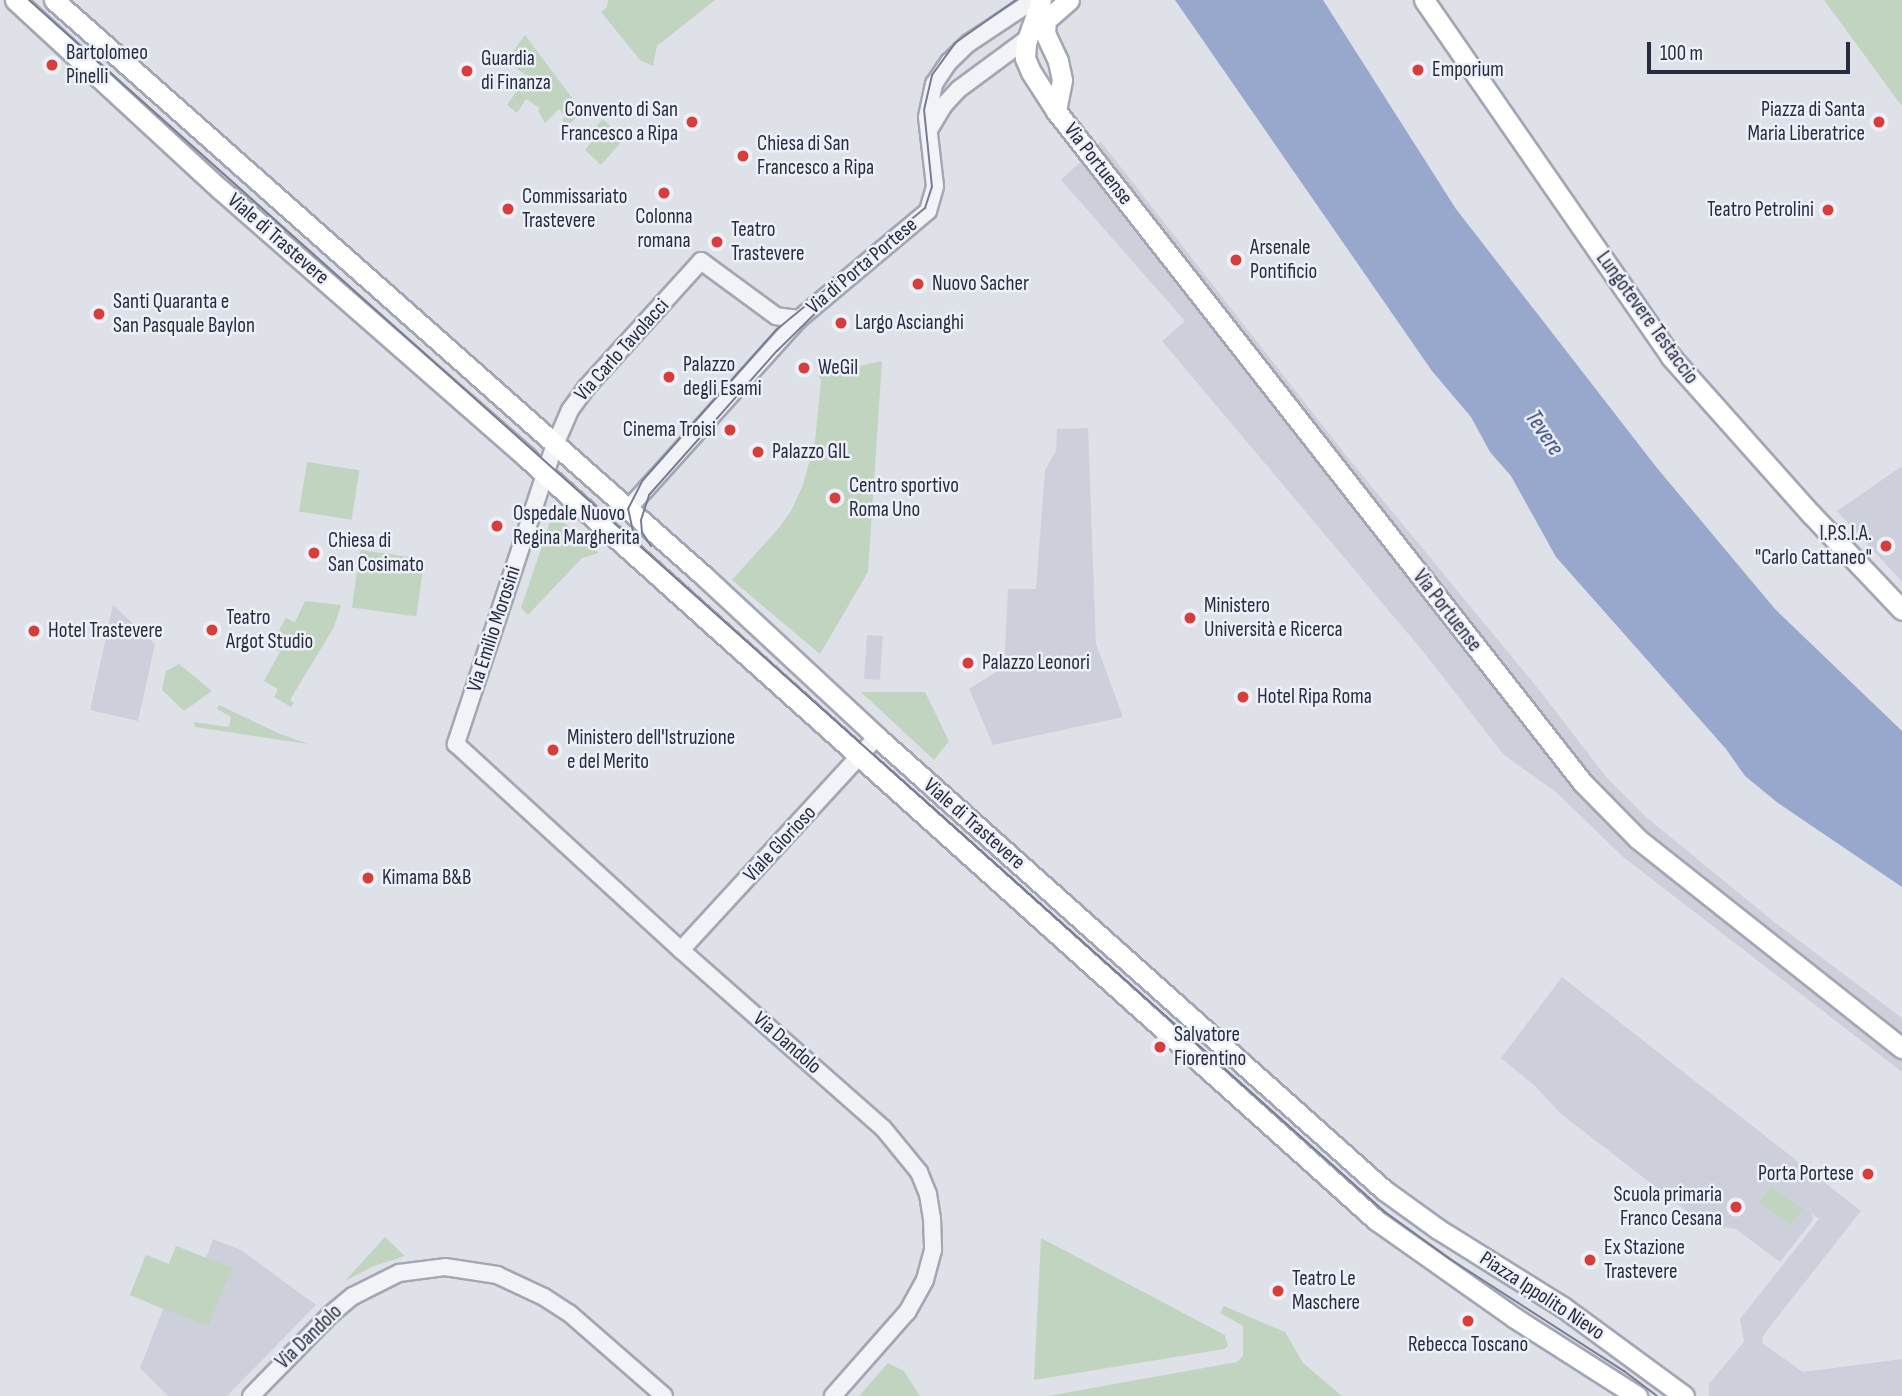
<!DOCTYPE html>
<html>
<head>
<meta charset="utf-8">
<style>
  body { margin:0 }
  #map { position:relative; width:1902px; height:1396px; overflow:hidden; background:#dfe1e9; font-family:"Sofia Sans Condensed",sans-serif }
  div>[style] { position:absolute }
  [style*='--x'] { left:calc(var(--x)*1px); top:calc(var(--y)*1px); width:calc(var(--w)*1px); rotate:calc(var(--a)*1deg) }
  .built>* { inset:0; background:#cdd0db; transform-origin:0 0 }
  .green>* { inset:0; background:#c1d4bf; transform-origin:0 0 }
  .water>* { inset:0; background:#97a8cc }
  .roads { filter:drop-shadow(2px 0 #a4a7b3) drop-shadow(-2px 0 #a4a7b3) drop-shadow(0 2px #a4a7b3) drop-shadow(0 -2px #a4a7b3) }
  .minor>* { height:16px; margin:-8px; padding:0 8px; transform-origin:8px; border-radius:8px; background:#f2f3f7 }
  .major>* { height:19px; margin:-9.5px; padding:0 9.5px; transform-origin:9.5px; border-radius:9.5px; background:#fff }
  .tram>* { height:2px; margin:-1px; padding:0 1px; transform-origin:1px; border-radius:1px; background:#777d94 }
  .dots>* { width:19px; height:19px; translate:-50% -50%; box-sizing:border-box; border:4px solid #eef0f7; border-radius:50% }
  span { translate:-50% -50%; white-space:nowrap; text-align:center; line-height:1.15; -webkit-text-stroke:5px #eef0f7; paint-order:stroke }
  .poi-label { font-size:21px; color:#272c41 }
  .left { translate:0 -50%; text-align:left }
  .right { translate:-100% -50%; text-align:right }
  .street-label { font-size:21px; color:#272c41 }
  .water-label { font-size:23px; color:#2e4278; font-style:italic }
  .scale { position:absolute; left:1647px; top:42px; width:203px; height:32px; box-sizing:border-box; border:4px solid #272c41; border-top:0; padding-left:9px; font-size:21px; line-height:24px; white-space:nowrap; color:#272c41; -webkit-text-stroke:5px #eef0f7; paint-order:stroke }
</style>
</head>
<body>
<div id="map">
  <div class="built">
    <i style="clip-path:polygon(1101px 142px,1344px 453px,1540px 691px,1607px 778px,1646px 817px,1773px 921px,1902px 1018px,1902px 1072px,1622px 856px,1556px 792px,1504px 755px,1421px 649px,1162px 341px,1185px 321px,1061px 180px)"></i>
    <i style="clip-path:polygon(1088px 428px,1096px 644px,1123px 717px,993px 745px,969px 689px,1004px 667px,1008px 589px,1036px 589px,1045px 470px,1056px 451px,1057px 429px)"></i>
    <i style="clip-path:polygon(1902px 466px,1902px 582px,1837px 511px)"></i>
    <i style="clip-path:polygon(113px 605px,155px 644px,138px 721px,90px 710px)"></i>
    <i style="left:867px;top:635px;width:16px;height:44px;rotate:4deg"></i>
    <i style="clip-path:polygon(1562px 977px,1861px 1211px,1779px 1315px,1763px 1336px,1762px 1343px,1803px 1372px,1902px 1359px,1902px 1396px,1709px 1396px,1709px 1384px,1744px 1342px,1740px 1319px,1819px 1219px,1812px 1214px,1813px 1220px,1780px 1262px,1736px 1229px,1705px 1225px,1561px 1114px,1535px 1086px,1501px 1058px)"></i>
    <i style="clip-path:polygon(213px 1239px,241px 1250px,316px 1305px,227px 1396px,168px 1396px,140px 1368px,163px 1309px,130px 1295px,146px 1255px,169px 1264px,176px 1246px,206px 1258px)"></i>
  </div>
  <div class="green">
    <i style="clip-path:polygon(608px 0,715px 0,657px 46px,653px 66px,640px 60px,601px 12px,607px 7px)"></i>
    <i style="clip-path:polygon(1824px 0,1902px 0,1902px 106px,1893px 94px)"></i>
    <i style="clip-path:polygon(525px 35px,582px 111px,568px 126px,562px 120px,565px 116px,559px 109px,545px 123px,538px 111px,540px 108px,526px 99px,517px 113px,507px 105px,527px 76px,506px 61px)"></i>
    <i style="clip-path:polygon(603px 119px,624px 139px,601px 165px,585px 150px,594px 139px,589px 134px)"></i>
    <i style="clip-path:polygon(882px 361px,868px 572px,820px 654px,732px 580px,777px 530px,791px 511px,803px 485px,815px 441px,821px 381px,818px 375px)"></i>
    <i style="left:307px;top:462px;width:53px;height:50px;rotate:9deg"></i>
    <i style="clip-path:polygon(553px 513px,599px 553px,582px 558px,528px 615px,521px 608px)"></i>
    <i style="left:360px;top:550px;width:65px;height:58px;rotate:8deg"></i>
    <i style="clip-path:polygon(305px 601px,341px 605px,334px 627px,290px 700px,294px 703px,291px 707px,274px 697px,278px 689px,264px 681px,280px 652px,270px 646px,286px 618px,295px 622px)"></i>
    <i style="clip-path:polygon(179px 664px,212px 691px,184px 711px,162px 690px,166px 671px)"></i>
    <i style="clip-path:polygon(861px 692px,925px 692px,949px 741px,934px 760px)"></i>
    <i style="clip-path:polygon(219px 705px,278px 733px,308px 744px,195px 727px,194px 722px,229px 727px,231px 717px,217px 709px)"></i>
    <i style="left:1771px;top:1186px;width:39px;height:20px;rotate:36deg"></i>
    <i style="clip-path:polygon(385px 1237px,405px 1256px,374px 1266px,345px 1281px)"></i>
    <i style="clip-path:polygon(1041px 1238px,1225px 1335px,1228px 1346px,1224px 1349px,1034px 1380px)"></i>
    <i style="clip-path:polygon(176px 1246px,232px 1268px,208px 1326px,130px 1295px,146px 1255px,169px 1264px)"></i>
    <i style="clip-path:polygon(1224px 1306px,1285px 1332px,1303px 1363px,1342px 1396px,1048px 1396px,1237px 1362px,1243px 1356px,1243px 1326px,1220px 1313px)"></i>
    <i style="clip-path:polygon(888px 1363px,904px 1371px,920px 1396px,859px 1396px)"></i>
  </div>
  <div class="water">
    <i style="clip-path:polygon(1175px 0,1323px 0,1456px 209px,1657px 468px,1775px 609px,1902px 731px,1902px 887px,1778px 803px,1745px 776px,1726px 749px,1556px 557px,1511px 476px,1490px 452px,1471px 417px,1432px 371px)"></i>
  </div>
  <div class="roads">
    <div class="minor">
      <i style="--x:929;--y:130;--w:29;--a:-59"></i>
      <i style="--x:944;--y:105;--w:22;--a:-47"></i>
      <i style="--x:959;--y:89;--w:86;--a:-36.5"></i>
      <i style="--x:799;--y:319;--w:23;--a:-173"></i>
      <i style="--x:776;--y:316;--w:93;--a:-143.7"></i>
      <i style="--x:701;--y:261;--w:171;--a:132.2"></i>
      <i style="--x:586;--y:388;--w:27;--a:126"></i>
      <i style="--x:570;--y:410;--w:40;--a:113.4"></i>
      <i style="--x:554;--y:447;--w:313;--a:108.3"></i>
      <i style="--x:456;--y:744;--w:305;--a:42.5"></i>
      <i style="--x:681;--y:950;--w:269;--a:41.4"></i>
      <i style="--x:883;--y:1128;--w:57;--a:50.7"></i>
      <i style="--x:919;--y:1172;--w:24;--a:68"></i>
      <i style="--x:928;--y:1194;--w:24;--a:81"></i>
      <i style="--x:932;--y:1218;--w:32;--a:88"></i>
      <i style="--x:933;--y:1250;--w:31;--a:105"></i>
      <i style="--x:925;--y:1280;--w:37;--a:119"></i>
      <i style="--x:907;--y:1312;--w:112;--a:131.4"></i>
      <i style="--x:628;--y:509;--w:256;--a:-48"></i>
      <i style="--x:799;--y:319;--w:168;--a:-39.9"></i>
      <i style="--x:928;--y:211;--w:26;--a:-74"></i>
      <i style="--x:935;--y:186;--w:69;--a:-96.6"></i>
      <i style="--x:927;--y:117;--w:34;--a:-78"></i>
      <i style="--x:934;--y:84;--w:27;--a:-56"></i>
      <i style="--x:949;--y:62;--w:28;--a:-44"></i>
      <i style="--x:969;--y:43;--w:78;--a:-33.5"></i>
      <i style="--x:681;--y:950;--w:289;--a:-47.4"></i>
      <i style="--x:251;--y:1396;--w:113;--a:-45.7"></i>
      <i style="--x:330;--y:1315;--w:30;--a:-40"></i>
      <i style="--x:353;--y:1296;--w:51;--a:-26.6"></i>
      <i style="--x:399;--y:1273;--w:46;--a:-7.4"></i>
      <i style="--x:445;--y:1267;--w:53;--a:8.7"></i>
      <i style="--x:497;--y:1275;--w:52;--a:25.1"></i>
      <i style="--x:544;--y:1297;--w:30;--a:33"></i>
      <i style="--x:569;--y:1313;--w:126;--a:41.1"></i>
    </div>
    <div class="major">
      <i style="--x:15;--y:0;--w:279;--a:42.7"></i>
      <i style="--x:220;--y:189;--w:408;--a:41.2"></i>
      <i style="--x:527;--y:458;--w:1141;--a:41.91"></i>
      <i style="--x:1376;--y:1220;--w:170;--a:35.2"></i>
      <i style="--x:1515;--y:1318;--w:145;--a:32.6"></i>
      <i style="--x:54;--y:0;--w:870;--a:41.55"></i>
      <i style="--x:705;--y:577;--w:235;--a:42.9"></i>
      <i style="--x:877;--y:737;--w:680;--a:41.78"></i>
      <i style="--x:1384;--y:1190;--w:67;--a:35.8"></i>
      <i style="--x:1438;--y:1229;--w:147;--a:32"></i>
      <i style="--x:1563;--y:1307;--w:150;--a:36.3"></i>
      <i style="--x:1041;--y:0;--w:46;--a:109.2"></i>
      <i style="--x:1026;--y:43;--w:15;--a:94"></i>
      <i style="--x:1025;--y:58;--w:15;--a:67"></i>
      <i style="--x:1031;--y:72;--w:46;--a:57.3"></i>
      <i style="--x:1056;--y:111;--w:854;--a:51.9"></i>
      <i style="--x:1583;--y:783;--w:78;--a:45.5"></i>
      <i style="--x:1638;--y:839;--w:337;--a:38.4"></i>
      <i style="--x:1424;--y:0;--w:434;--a:55.3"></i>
      <i style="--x:1671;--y:357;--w:210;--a:48.3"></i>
      <i style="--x:1811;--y:514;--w:132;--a:46.5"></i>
      <i style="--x:1046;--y:19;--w:14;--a:94"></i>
      <i style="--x:1045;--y:33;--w:31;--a:65"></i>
      <i style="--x:1058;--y:61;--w:19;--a:78"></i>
      <i style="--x:1062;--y:80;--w:32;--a:101"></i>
      <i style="--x:1038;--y:27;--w:41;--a:-41.1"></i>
    </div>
  </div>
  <div class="tram">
    <i style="--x:29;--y:0;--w:1819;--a:41.79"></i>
    <i style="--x:1385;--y:1212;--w:80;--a:35.9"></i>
    <i style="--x:1450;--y:1259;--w:207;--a:32.8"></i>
    <i style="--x:1624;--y:1371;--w:41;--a:37.1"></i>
    <i style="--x:635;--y:541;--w:33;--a:-102"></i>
    <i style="--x:628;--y:509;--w:33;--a:-63"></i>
    <i style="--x:643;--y:480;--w:200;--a:-48.4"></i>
    <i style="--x:776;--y:330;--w:193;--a:-39.3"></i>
    <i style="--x:925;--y:208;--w:22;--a:-72"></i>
    <i style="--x:932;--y:187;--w:77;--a:-95.9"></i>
    <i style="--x:924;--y:110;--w:36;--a:-77"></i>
    <i style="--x:932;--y:75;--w:39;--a:-54"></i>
    <i style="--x:955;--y:43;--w:75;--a:-35.2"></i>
    <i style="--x:651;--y:546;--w:17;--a:-123"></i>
    <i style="--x:642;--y:532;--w:12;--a:-95"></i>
    <i style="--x:641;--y:520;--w:26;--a:-72"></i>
    <i style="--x:649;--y:495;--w:193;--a:-48.4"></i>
    <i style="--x:777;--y:351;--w:88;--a:-44.5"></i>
  </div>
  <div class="dots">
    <i style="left:52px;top:65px;background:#d73e3b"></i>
    <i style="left:1418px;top:70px;background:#d73e3b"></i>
    <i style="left:467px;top:71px;background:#d73e3b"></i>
    <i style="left:692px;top:122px;background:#d73e3b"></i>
    <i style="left:1879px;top:122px;background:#d73e3b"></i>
    <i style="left:743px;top:156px;background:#d73e3b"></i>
    <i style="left:664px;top:193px;background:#d73e3b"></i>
    <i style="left:508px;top:209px;background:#d73e3b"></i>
    <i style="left:1828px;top:210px;background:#d73e3b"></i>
    <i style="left:717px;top:242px;background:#d73e3b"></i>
    <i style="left:1236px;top:260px;background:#d73e3b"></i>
    <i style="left:918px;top:284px;background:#d73e3b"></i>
    <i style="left:99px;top:314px;background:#d73e3b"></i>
    <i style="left:841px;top:323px;background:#d73e3b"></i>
    <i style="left:804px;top:368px;background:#d73e3b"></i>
    <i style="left:669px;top:377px;background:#d73e3b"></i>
    <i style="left:730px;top:430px;background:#d73e3b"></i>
    <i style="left:758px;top:452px;background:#d73e3b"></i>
    <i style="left:835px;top:498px;background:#d73e3b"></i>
    <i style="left:497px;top:526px;background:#d73e3b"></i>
    <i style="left:1886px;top:546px;background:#d73e3b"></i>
    <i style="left:314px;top:553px;background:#d73e3b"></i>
    <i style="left:1190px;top:618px;background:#d73e3b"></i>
    <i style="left:212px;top:630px;background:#d73e3b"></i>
    <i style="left:34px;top:631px;background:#d73e3b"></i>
    <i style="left:968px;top:663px;background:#d73e3b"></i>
    <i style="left:1243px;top:697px;background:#d73e3b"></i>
    <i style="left:553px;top:750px;background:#d73e3b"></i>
    <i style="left:368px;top:878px;background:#d73e3b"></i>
    <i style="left:1160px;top:1047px;background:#d73e3b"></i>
    <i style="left:1868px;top:1174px;background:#d73e3b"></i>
    <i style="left:1736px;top:1207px;background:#d73e3b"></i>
    <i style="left:1590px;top:1260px;background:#d73e3b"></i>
    <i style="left:1278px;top:1291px;background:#d73e3b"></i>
    <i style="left:1468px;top:1321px;background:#d73e3b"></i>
  </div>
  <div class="poi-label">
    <span class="left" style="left:66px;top:65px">Bartolomeo<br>Pinelli</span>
    <span class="left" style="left:481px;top:71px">Guardia<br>di Finanza</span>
    <span class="left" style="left:1432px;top:70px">Emporium</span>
    <span class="right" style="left:678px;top:122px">Convento di San<br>Francesco a Ripa</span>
    <span class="right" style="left:1865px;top:122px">Piazza di Santa<br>Maria Liberatrice</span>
    <span class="left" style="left:757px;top:156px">Chiesa di San<br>Francesco a Ripa</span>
    <span class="left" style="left:522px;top:209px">Commissariato<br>Trastevere</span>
    <span class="right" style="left:1814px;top:210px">Teatro Petrolini</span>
    <span style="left:664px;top:229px">Colonna<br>romana</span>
    <span class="left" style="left:731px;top:242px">Teatro<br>Trastevere</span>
    <span class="left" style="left:1250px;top:260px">Arsenale<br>Pontificio</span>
    <span class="left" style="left:932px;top:284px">Nuovo Sacher</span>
    <span class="left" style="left:113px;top:314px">Santi Quaranta e<br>San Pasquale Baylon</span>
    <span class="left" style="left:855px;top:323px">Largo Ascianghi</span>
    <span class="left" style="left:683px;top:377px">Palazzo<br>degli Esami</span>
    <span class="left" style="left:818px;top:368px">WeGil</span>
    <span class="right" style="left:716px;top:430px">Cinema Troisi</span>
    <span class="left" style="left:772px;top:452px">Palazzo GIL</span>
    <span class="left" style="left:849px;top:498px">Centro sportivo<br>Roma Uno</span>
    <span class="left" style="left:513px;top:526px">Ospedale Nuovo<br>Regina Margherita</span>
    <span class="right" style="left:1872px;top:546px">I.P.S.I.A.<br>"Carlo Cattaneo"</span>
    <span class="left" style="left:328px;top:553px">Chiesa di<br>San Cosimato</span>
    <span class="left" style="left:1204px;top:618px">Ministero<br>Università e Ricerca</span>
    <span class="left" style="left:226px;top:630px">Teatro<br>Argot Studio</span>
    <span class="left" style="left:48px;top:631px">Hotel Trastevere</span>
    <span class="left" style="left:982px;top:663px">Palazzo Leonori</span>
    <span class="left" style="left:1257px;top:697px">Hotel Ripa Roma</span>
    <span class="left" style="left:567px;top:750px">Ministero dell'Istruzione<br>e del Merito</span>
    <span class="left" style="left:382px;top:878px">Kimama B&amp;B</span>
    <span class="left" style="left:1174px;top:1047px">Salvatore<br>Fiorentino</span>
    <span class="right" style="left:1854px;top:1174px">Porta Portese</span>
    <span class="right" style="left:1722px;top:1207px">Scuola primaria<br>Franco Cesana</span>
    <span class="left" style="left:1604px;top:1260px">Ex Stazione<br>Trastevere</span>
    <span class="left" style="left:1292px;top:1291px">Teatro Le<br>Maschere</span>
    <span style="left:1468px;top:1345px">Rebecca Toscano</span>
  </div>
  <div class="street-label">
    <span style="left:1098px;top:164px;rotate:52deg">Via Portuense</span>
    <span style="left:278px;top:239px;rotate:41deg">Viale di Trastevere</span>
    <span style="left:862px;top:266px;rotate:-40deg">Via di Porta Portese</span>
    <span style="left:1647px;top:318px;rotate:54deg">Lungotevere Testaccio</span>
    <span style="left:622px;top:350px;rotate:-48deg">Via Carlo Tavolacci</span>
    <span style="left:1447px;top:611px;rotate:52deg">Via Portuense</span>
    <span style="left:494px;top:629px;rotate:-72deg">Via Emilio Morosini</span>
    <span style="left:974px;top:824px;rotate:41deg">Viale di Trastevere</span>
    <span style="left:780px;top:844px;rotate:-47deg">Viale Glorioso</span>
    <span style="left:787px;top:1043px;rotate:41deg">Via Dandolo</span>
    <span style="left:1542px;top:1296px;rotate:33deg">Piazza Ippolito Nievo</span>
    <span style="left:309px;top:1337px;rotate:-44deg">Via Dandolo</span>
  </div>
  <div class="water-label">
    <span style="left:1544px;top:433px;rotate:56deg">Tevere</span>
  </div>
  <div class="scale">100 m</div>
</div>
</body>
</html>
